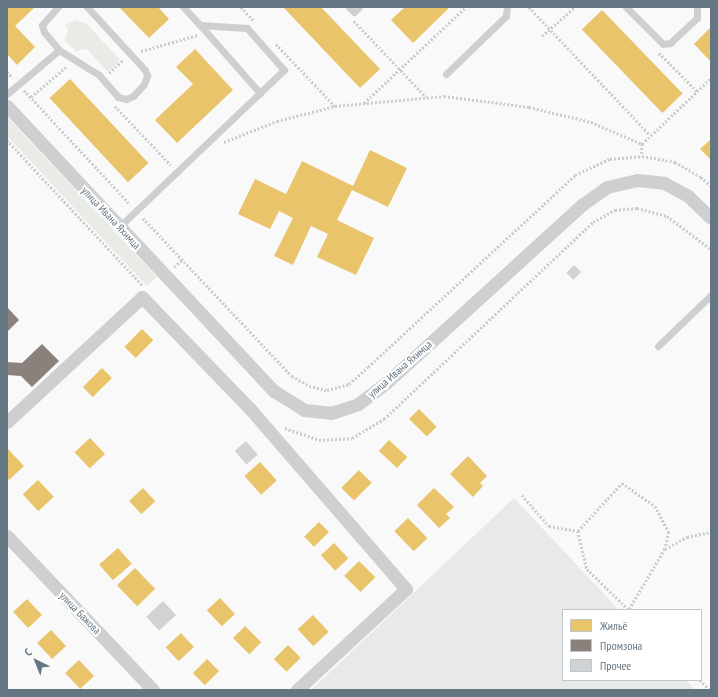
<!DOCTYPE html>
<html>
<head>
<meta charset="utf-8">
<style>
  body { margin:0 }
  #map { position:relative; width:718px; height:697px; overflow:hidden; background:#f9f9f9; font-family:"PT Sans Narrow",sans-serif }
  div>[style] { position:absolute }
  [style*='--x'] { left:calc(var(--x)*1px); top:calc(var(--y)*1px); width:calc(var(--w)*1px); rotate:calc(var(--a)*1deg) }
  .built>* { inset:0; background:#e8e9e9 }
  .green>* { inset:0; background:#e8ebe6 }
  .homes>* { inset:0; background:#e9c46a; transform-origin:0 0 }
  .industry>* { inset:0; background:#8a817c }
  .building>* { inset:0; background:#d0d2d3; transform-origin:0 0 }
  .path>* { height:2.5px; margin-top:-1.25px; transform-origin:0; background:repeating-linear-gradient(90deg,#cbcccd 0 2px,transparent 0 4px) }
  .service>* { height:7px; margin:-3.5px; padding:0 3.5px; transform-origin:3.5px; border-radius:3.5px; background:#cecfd0 }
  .minor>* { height:13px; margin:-6.5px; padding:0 6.5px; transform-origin:6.5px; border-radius:6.5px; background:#cecfd0 }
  span { translate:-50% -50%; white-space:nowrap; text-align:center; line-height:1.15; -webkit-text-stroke:4px #fff; paint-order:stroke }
  .street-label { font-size:11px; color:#657683 }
  .frame { position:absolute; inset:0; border:8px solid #657683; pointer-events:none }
  .legend { position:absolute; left:562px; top:609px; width:140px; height:72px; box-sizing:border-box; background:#fff; border:1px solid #c1c8cd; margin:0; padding:5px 7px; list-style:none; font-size:12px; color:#657683 }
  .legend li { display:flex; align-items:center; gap:8px; height:20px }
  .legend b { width:20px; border:1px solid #c1c8cd }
  .north { position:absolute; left:16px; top:641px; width:40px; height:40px; -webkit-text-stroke:3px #fff; paint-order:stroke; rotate:317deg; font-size:11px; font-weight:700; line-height:16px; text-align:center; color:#657683 }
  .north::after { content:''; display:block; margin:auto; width:14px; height:18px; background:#657683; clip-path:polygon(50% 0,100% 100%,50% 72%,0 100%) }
</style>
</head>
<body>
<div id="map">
  <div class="built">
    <i style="clip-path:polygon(514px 498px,619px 610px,563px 610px,563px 680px,686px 680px,695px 690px,311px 690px)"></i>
  </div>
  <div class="green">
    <i style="clip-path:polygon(77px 20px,87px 24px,120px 60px,108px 72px,87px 49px,76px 51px,65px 41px,68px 29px,65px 25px)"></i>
    <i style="clip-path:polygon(7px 117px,113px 230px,157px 277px,147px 286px,7px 136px)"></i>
  </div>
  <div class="homes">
    <i style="clip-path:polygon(7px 7px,35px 7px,15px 26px,35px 47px,17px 65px,7px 54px)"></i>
    <i style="clip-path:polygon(119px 7px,158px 7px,169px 19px,149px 38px)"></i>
    <i style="clip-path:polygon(283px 7px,321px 7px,380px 69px,360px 88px)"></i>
    <i style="clip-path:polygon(405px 7px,450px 7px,413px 43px,391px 20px)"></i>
    <i style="left:602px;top:10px;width:116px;height:28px;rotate:46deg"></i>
    <i style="clip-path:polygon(711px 27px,711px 62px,694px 44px)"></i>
    <i style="clip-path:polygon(195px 49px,233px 90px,177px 143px,155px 120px,193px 84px,176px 67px)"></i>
    <i style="left:70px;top:79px;width:115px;height:28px;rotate:47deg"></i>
    <i style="clip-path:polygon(711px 139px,711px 160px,700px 149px)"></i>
    <i style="clip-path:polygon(370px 150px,407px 168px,388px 207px,352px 190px,337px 220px,374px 238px,356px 275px,317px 257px,328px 234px,311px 226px,293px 265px,274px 256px,293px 218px,279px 211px,270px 229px,238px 214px,255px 179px,286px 194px,302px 161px,353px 186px)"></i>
    <i style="left:142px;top:329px;width:16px;height:25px;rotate:45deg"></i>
    <i style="left:102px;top:368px;width:14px;height:27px;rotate:45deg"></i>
    <i style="left:419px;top:409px;width:25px;height:14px;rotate:45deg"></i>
    <i style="left:90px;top:438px;width:22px;height:21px;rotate:47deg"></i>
    <i style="left:389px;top:440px;width:25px;height:15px;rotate:43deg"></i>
    <i style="clip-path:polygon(8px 449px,24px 466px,9px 480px,7px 477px)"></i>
    <i style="clip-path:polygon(468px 456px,487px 476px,480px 483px,483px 486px,473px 497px,450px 474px)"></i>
    <i style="left:260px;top:462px;width:25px;height:21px;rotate:48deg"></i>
    <i style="left:359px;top:470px;width:18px;height:25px;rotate:45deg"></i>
    <i style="left:38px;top:480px;width:23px;height:21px;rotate:47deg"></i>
    <i style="left:143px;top:488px;width:18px;height:19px;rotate:47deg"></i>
    <i style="clip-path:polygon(434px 488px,454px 507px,446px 514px,450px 518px,439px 528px,417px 505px)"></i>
    <i style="left:408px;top:518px;width:28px;height:19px;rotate:46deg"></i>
    <i style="left:319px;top:522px;width:14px;height:21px;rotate:45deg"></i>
    <i style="left:334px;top:543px;width:21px;height:18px;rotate:47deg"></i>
    <i style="left:118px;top:548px;width:21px;height:25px;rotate:49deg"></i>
    <i style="left:359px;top:561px;width:23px;height:21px;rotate:45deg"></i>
    <i style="left:135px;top:568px;width:29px;height:25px;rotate:46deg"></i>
    <i style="left:220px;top:598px;width:22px;height:18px;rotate:47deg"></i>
    <i style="left:27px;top:599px;width:22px;height:19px;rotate:47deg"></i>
    <i style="left:313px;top:615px;width:23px;height:21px;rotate:47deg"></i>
    <i style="left:245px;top:626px;width:23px;height:17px;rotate:45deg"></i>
    <i style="left:51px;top:630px;width:22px;height:19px;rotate:47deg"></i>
    <i style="left:181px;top:633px;width:19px;height:21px;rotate:47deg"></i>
    <i style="left:288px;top:645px;width:18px;height:20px;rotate:45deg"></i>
    <i style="left:207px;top:659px;width:17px;height:20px;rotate:45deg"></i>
    <i style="left:79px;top:660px;width:22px;height:19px;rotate:47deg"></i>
  </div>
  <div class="industry">
    <i style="clip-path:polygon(7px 307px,19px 320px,7px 332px)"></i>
    <i style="clip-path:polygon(42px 344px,59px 361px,32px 387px,21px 376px,7px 375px,7px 362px,22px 363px)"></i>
  </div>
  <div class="building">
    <i style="left:574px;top:265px;width:10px;height:11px;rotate:45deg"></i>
    <i style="left:246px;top:441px;width:18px;height:15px;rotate:49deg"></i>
    <i style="left:163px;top:601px;width:19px;height:23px;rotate:47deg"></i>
  </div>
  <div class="path">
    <i style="--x:241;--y:7;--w:18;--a:47"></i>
    <i style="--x:529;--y:7;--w:176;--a:46.6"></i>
    <i style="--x:354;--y:21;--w:105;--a:46.5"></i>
    <i style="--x:542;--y:36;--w:44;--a:-41.3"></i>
    <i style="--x:276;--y:44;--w:86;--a:46.4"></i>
    <i style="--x:141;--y:51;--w:59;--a:-15.7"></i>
    <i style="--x:659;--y:53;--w:54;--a:45"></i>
    <i style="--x:7;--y:72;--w:8;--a:45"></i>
    <i style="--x:109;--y:73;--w:19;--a:-43"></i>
    <i style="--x:24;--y:90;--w:156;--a:47.1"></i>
    <i style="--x:31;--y:97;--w:48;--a:-40.7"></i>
    <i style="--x:364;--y:103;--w:140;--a:-43.3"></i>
    <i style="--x:115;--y:106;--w:81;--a:46.5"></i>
    <i style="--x:7;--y:140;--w:198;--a:47"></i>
    <i style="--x:224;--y:142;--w:57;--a:-21.6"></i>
    <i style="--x:277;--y:121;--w:60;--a:-14.5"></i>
    <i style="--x:335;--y:106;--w:109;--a:-5.2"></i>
    <i style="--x:444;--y:96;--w:86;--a:7.4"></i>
    <i style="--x:529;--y:107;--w:64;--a:13.6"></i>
    <i style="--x:591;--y:122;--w:56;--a:23.3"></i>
    <i style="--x:642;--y:144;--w:12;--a:90"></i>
    <i style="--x:642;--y:144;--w:95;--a:-43.7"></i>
    <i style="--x:143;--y:218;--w:217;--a:46.7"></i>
    <i style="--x:292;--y:376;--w:20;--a:30"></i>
    <i style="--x:309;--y:386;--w:18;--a:13"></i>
    <i style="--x:327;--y:390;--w:23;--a:-15"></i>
    <i style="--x:349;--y:384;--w:25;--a:-42"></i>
    <i style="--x:368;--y:367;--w:282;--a:-42.8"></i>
    <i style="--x:575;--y:175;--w:38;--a:-25"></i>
    <i style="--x:610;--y:159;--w:32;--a:-5"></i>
    <i style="--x:642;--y:156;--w:34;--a:10"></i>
    <i style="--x:675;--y:162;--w:30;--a:30"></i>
    <i style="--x:701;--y:177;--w:13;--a:42"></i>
    <i style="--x:174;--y:267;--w:11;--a:-41"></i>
    <i style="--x:285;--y:428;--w:36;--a:19"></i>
    <i style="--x:319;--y:440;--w:33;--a:-3"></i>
    <i style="--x:352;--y:438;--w:37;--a:-31"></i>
    <i style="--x:384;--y:419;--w:287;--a:-43.3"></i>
    <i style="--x:593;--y:222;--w:25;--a:-29"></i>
    <i style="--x:615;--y:210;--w:22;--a:-5"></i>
    <i style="--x:637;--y:208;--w:31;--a:15"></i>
    <i style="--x:667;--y:216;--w:55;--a:36.9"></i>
    <i style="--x:522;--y:495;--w:41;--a:48.9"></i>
    <i style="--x:549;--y:526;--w:29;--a:10"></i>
    <i style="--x:578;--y:531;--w:65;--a:-47.5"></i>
    <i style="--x:622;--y:483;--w:40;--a:34.9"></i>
    <i style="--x:655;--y:506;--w:30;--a:62"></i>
    <i style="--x:669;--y:532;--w:17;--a:103"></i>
    <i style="--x:665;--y:549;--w:71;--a:120.5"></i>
    <i style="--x:578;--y:531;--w:39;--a:77"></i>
    <i style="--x:587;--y:569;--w:57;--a:44.3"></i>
    <i style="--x:665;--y:549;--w:25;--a:-29"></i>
    <i style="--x:687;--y:537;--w:25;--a:-12"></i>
    <i style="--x:700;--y:680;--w:14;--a:45"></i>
  </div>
  <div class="service">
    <i style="--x:58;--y:7;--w:24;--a:132"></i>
    <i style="--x:42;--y:25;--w:7;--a:74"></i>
    <i style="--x:44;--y:32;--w:23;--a:50"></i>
    <i style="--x:59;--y:50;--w:47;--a:32"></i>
    <i style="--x:99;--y:75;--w:29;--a:49"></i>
    <i style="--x:118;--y:97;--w:8;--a:14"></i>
    <i style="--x:126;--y:99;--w:8;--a:-23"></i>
    <i style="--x:133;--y:96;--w:16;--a:-47"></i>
    <i style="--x:144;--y:84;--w:9;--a:-69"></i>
    <i style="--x:147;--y:76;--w:6;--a:-108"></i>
    <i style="--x:145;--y:70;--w:86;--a:-132.6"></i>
    <i style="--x:349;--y:7;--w:7;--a:45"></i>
    <i style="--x:354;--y:12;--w:7;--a:-45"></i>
    <i style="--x:626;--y:7;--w:52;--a:45"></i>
    <i style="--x:663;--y:44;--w:7;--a:-8"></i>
    <i style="--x:670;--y:43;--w:37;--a:-43"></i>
    <i style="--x:697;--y:18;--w:11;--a:-90"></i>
    <i style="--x:200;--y:25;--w:91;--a:48.6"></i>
    <i style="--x:446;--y:74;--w:83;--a:-44"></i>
    <i style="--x:506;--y:16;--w:9;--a:-84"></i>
    <i style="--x:7;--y:94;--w:68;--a:-40.2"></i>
    <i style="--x:119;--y:227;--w:228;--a:-43.6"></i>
    <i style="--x:284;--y:70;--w:56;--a:-131.4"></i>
    <i style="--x:247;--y:28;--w:47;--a:-176.3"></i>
    <i style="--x:200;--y:25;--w:25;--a:-133"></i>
    <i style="--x:658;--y:346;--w:74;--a:-43.9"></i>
  </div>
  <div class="minor">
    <i style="--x:7;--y:106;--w:391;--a:46.9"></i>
    <i style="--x:274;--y:391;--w:36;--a:32"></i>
    <i style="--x:304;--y:410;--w:27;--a:6"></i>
    <i style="--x:331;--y:413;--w:28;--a:-18"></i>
    <i style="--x:358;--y:404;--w:34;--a:-37"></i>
    <i style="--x:385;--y:384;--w:268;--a:-42.3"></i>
    <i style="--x:583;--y:204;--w:29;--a:-35"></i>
    <i style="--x:607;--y:187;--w:31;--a:-13"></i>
    <i style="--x:637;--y:180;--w:27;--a:6"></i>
    <i style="--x:664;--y:183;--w:26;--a:28"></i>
    <i style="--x:687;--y:195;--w:33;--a:44"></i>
    <i style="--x:7;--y:422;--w:184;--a:-42.8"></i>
    <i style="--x:142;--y:297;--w:157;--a:46"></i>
    <i style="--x:251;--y:410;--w:237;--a:49.1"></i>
    <i style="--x:406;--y:589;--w:149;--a:137.2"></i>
    <i style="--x:7;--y:536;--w:212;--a:46.5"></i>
  </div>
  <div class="street-label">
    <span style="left:111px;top:218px;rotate:47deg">улица Ивана Яхимца</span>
    <span style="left:400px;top:369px;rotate:-41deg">улица Ивана Яхимца</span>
    <span style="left:80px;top:613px;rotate:46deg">улица Бажова</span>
  </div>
  <div class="frame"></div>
  <ul class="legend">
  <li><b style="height:11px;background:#e9c46a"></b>Жильё</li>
  <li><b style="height:11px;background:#8a817c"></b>Промзона</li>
  <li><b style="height:11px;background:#d0d2d3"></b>Прочее</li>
  </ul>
  <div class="north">С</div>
</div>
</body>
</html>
